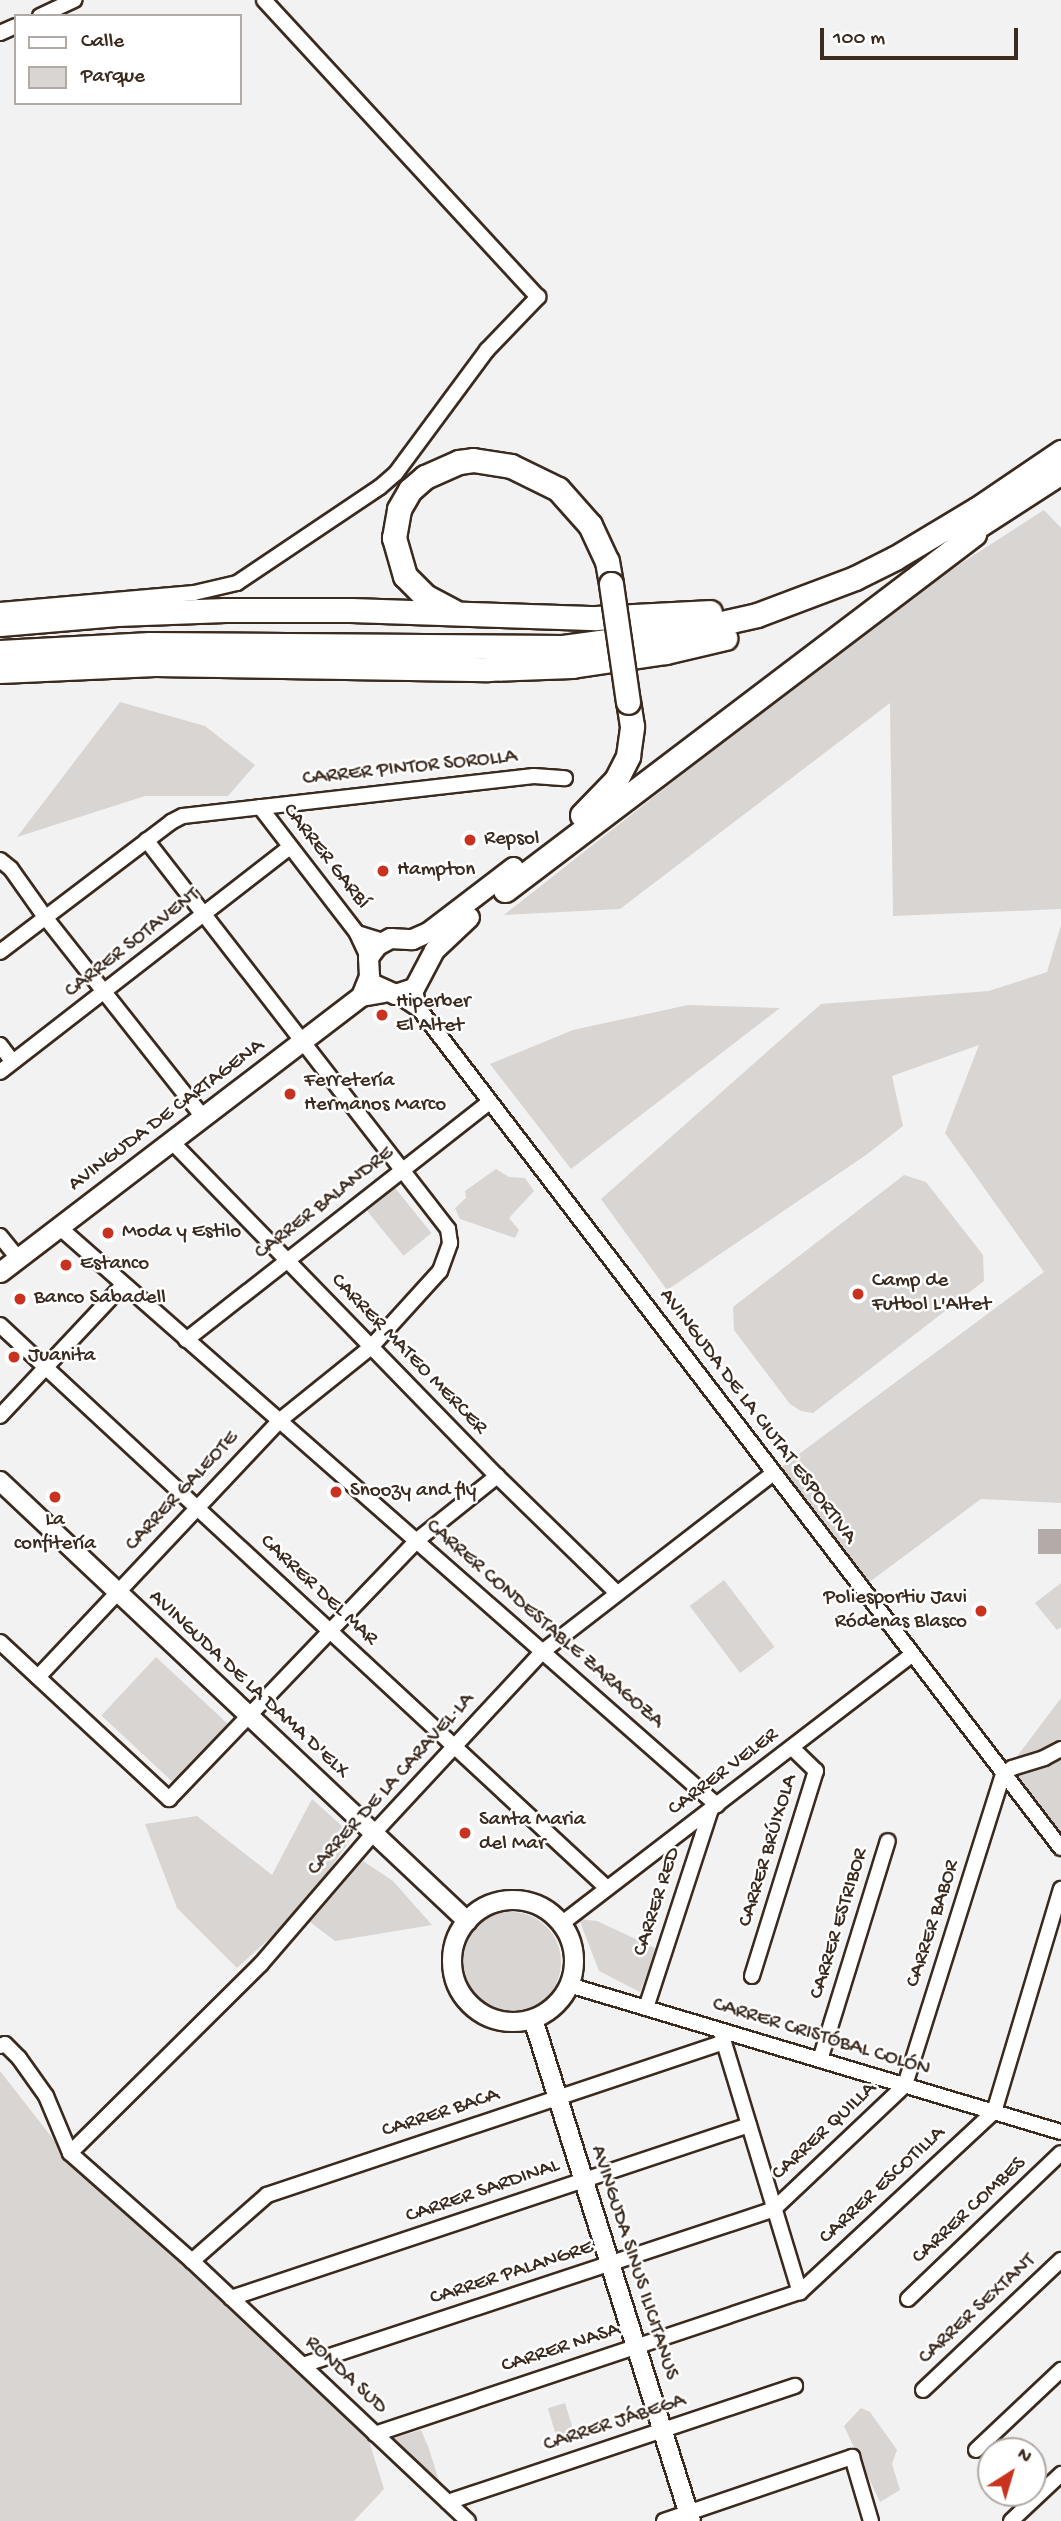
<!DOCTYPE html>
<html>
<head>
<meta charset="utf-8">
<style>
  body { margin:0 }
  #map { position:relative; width:1061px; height:2521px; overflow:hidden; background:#f3f2f2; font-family:"Gochi Hand",sans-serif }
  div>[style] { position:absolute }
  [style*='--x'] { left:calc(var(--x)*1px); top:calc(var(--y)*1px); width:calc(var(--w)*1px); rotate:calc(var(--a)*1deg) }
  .green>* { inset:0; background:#d8d5d2; transform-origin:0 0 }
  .round { border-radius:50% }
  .water>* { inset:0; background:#b2aba7; transform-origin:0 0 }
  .roads { filter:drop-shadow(2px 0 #3b2a1e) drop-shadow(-2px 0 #3b2a1e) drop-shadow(0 2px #3b2a1e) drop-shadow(0 -2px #3b2a1e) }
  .minor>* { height:14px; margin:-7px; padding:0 7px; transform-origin:7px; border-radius:7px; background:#fff }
  .tertiary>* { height:18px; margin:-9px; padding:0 9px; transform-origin:9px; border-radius:9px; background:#fff }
  .tertiary>.ring { margin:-9px; padding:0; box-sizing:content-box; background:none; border:18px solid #fff; border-radius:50% }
  .secondary>* { height:19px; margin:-9.5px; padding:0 9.5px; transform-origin:9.5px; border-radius:9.5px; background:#fff }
  .trunk>* { height:23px; margin:-11.5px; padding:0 11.5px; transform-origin:11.5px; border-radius:11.5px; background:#fff }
  .bridges { filter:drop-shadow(2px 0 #3b2a1e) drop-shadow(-2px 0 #3b2a1e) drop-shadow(0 2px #3b2a1e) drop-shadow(0 -2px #3b2a1e) }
  .trunk-bridge>* { height:23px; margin:-11.5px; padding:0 11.5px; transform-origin:11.5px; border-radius:11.5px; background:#fff }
  .dots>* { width:19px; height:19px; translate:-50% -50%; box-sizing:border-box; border:4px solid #fff; border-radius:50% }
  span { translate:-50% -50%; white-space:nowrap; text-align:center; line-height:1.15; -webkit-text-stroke:5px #fff; paint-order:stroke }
  .street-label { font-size:21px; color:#3b2a1e }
  .poi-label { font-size:21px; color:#3b2a1e }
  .left { translate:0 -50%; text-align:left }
  .right { translate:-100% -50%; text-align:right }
  .legend { position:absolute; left:14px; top:14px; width:228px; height:91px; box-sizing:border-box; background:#fff; border:2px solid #b1aaa5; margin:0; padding:9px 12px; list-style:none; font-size:21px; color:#3b2a1e }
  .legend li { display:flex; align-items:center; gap:14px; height:35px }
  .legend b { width:35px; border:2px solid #b1aaa5 }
  .north { position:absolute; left:977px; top:2437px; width:70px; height:70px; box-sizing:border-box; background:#fff; border:2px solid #b1aaa5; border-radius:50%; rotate:37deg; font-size:19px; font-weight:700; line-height:28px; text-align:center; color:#3b2a1e }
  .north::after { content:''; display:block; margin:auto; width:24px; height:32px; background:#c8321e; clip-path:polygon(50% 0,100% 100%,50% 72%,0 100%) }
  .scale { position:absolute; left:820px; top:28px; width:198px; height:32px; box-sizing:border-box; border:4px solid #3b2a1e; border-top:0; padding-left:9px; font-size:21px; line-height:24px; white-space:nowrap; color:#3b2a1e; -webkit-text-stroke:5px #fff; paint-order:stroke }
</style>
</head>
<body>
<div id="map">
  <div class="green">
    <i style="clip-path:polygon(1044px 510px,1061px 528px,1061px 909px,893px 916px,890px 703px,620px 909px,504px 915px,901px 602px)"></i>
    <i style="clip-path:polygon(120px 702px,205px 726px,255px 765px,228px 796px,145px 796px,17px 837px)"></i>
    <i style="clip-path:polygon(1061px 925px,1061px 1503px,981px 1499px,860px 1589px,772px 1474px,1044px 1272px,945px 1133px,979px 1045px,892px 1076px,903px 1126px,866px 1155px,667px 1290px,601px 1199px,821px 1004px,989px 991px,1047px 972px)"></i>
    <i style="clip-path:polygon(688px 1005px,780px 1008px,571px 1169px,490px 1064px,573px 1030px)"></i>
    <i style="clip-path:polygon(496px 1169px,509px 1177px,525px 1178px,534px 1191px,509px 1218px,519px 1230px,515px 1238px,460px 1219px,455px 1208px,466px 1198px,465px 1191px)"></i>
    <i style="clip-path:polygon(904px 1175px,926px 1182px,983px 1255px,984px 1281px,813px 1413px,801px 1411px,790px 1404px,734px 1330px,733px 1307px)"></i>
    <i style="left:395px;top:1188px;width:58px;height:36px;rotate:51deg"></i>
    <i style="left:724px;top:1580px;width:84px;height:43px;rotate:53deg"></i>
    <i style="clip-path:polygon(1061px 1583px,1061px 1627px,1057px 1630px,1035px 1603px)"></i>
    <i style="left:156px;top:1657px;width:99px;height:80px;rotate:43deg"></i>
    <i style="clip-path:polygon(1061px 1698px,1061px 1847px,1003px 1775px)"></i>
    <i style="clip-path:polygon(312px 1799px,353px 1836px,302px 1909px,237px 1968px,177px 1908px,145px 1824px,197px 1816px,272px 1875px)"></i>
    <i style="clip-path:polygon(363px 1861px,393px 1881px,432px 1925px,335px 1941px,310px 1922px)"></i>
    <i class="round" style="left:461px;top:1912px;width:100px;height:100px"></i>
    <i style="clip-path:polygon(579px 1919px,597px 1921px,657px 1949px,640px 1992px,599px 1971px)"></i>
    <i style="clip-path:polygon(0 2071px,68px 2158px,369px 2441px,384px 2489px,354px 2521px,0 2521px)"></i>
    <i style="left:565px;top:2403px;width:30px;height:18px;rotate:73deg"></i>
    <i style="clip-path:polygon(861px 2408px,870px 2412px,897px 2450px,892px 2464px,900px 2490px,880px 2502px,844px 2426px)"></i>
    <i style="clip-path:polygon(421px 2430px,429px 2449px,441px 2487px,394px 2438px)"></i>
  </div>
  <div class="water">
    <i style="left:1038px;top:1529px;width:23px;height:25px"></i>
  </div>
  <div class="roads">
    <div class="minor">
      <i style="--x:40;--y:16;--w:38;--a:-25"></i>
      <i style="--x:0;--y:33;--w:17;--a:-24"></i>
      <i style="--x:0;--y:610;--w:195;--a:-5"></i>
      <i style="--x:194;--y:593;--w:44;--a:-13.1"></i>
      <i style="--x:237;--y:583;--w:172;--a:-33.9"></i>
      <i style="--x:380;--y:487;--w:21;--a:-41"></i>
      <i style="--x:396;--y:473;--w:153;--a:-53.5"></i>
      <i style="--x:487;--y:350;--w:74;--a:-46.1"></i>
      <i style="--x:538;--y:297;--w:404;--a:-132.7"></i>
      <i style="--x:260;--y:807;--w:159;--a:52.4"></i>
      <i style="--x:0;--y:860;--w:14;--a:39"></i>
      <i style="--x:11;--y:869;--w:59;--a:54.7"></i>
      <i style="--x:45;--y:917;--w:256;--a:51.7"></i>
      <i style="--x:0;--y:952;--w:215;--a:-37.2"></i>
      <i style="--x:171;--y:822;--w:13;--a:-27"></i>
      <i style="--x:183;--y:816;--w:353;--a:-6.5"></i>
      <i style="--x:534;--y:776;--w:31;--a:4"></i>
      <i style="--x:368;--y:957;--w:26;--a:-115"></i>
      <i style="--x:357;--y:933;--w:27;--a:17"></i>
      <i style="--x:395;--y:994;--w:30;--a:33"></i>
      <i style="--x:420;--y:1010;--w:20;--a:-105"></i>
      <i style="--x:415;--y:991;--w:9;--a:-69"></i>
      <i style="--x:420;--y:1010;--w:1055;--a:52.59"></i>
      <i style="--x:0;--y:1045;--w:21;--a:53"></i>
      <i style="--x:0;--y:1072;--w:367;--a:-37.8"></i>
      <i style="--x:172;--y:1142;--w:466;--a:45.8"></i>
      <i style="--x:497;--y:1476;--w:168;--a:44.3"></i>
      <i style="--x:59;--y:1227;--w:876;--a:41.3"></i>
      <i style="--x:0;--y:1236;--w:28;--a:51"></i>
      <i style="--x:0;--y:1325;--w:828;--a:42.85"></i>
      <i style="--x:186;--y:1340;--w:386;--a:-38.1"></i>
      <i style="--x:0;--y:1416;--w:180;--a:-46.8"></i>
      <i style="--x:0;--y:1642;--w:231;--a:42.9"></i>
      <i style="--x:169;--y:1799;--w:357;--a:-46.2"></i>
      <i style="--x:416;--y:1541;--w:104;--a:-38.7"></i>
      <i style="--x:38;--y:1677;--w:352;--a:-46.7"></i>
      <i style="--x:279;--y:1421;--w:118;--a:-38.8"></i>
      <i style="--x:371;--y:1347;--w:103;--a:-47.8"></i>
      <i style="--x:440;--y:1271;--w:30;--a:-70"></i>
      <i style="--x:450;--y:1243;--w:14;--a:-98"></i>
      <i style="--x:448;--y:1229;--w:492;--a:-127.8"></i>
      <i style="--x:561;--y:1924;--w:441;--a:-37.5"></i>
      <i style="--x:752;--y:1976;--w:215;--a:-72.7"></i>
      <i style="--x:816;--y:1771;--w:33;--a:-136"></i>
      <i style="--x:569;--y:1985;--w:513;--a:16.64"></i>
      <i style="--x:646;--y:2008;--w:209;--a:-71.9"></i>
      <i style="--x:722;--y:2036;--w:268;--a:73.1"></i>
      <i style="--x:0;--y:2046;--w:5;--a:-22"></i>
      <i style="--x:5;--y:2044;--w:20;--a:45"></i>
      <i style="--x:19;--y:2058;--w:47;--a:54.6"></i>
      <i style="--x:46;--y:2096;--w:62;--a:67.2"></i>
      <i style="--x:70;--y:2153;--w:163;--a:41.5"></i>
      <i style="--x:192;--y:2261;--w:379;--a:43.3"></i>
      <i style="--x:820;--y:2060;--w:229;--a:-72.8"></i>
      <i style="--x:70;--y:2153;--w:269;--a:-44.7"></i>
      <i style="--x:261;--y:1964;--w:172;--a:-49.3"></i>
      <i style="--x:373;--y:1834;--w:248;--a:-47.1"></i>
      <i style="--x:542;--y:1652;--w:291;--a:-37.7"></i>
      <i style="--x:192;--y:2261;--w:100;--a:-41.3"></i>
      <i style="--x:267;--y:2195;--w:481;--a:-18.5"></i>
      <i style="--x:231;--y:2298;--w:546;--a:-18.47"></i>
      <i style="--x:908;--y:2299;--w:211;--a:-43.7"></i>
      <i style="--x:303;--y:2365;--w:496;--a:-18.3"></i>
      <i style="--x:774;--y:2209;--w:180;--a:-43.4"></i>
      <i style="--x:905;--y:2085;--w:325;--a:-72.5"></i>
      <i style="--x:1003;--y:1775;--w:11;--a:-38"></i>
      <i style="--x:1012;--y:1768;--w:34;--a:-17"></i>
      <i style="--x:1044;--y:1758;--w:19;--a:-28"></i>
      <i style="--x:923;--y:2390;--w:190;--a:-43.3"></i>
      <i style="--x:375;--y:2434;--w:448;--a:-18.5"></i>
      <i style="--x:800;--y:2292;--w:265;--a:-42.9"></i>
      <i style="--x:994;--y:2112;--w:233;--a:-73.3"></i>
      <i style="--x:976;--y:2450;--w:117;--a:-43.3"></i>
      <i style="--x:448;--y:2502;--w:366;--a:-18.5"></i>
      <i style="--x:664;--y:2521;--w:199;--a:-18.8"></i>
      <i style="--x:852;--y:2457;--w:67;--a:73.5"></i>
      <i style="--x:1011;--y:2521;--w:69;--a:-43.2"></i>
    </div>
    <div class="tertiary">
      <i style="--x:0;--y:1481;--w:642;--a:43.29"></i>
      <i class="ring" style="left:452px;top:1900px;width:104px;height:104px"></i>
      <i style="--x:533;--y:2019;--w:526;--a:72.53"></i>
    </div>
    <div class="secondary">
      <i style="--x:375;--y:985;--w:22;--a:24"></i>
      <i style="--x:395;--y:994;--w:20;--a:-18"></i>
      <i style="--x:414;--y:988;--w:43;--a:-62.2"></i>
      <i style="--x:434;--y:950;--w:48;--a:-43.3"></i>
      <i style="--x:361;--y:996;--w:22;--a:-68"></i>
      <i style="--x:369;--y:976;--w:19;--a:-93"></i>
      <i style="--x:368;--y:957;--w:15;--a:-53"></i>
      <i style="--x:377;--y:945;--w:15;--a:-28"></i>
      <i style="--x:390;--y:938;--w:22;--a:3"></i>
      <i style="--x:412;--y:939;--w:17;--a:-24"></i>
      <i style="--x:428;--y:932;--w:107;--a:-37.4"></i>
      <i style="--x:0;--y:1272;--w:454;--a:-37.4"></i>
      <i style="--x:361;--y:996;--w:22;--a:-10"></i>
    </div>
    <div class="trunk">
      <i style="--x:959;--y:538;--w:121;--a:-32.9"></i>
      <i style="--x:453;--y:611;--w:32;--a:-152"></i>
      <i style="--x:425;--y:596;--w:28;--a:-135"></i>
      <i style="--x:405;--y:576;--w:40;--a:-106"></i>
      <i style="--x:394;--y:538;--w:29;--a:-80"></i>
      <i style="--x:399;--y:509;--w:22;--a:-60"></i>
      <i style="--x:410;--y:490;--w:20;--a:-41"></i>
      <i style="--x:425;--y:477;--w:37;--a:-24"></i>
      <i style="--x:459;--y:462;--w:14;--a:-8"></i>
      <i style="--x:473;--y:460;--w:38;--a:9"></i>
      <i style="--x:511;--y:466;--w:52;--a:26.1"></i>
      <i style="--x:558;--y:489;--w:48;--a:48.4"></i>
      <i style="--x:590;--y:525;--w:40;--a:65"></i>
      <i style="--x:607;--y:561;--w:23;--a:80"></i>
      <i style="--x:0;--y:624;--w:117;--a:-4.9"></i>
      <i style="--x:117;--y:614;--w:108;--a:-2.1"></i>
      <i style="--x:225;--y:610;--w:126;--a:0"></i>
      <i style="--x:351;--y:610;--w:246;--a:1.9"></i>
      <i style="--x:597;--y:618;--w:113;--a:-3"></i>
      <i style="--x:0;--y:652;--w:150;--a:-3.1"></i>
      <i style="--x:150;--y:644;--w:413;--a:0.4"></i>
      <i style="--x:563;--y:647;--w:133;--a:-7.8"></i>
      <i style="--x:695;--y:629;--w:64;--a:-12.7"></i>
      <i style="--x:757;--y:615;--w:105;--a:-20.7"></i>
      <i style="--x:855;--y:578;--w:45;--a:-26.6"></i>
      <i style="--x:895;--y:558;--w:96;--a:-30.9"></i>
      <i style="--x:977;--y:509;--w:102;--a:-34.2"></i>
      <i style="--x:0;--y:671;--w:155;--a:-2.6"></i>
      <i style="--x:155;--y:664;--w:333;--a:0.9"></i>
      <i style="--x:488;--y:669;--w:84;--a:-2"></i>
      <i style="--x:572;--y:666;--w:95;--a:-8.5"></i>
      <i style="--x:666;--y:652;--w:61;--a:-13.3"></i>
      <i style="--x:582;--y:815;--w:49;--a:-45.8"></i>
      <i style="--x:616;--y:780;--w:27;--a:-63"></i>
      <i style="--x:628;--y:756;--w:30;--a:-82"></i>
      <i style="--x:632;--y:726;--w:24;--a:-99"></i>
      <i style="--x:505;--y:890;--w:589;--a:-37.2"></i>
    </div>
  </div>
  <div class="bridges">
    <div class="trunk-bridge">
      <i style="--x:611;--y:584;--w:119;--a:81.8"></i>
    </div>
  </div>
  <div class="dots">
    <i style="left:470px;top:840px;background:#c8321e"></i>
    <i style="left:383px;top:871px;background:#c8321e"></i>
    <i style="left:382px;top:1015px;background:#c8321e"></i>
    <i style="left:290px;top:1094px;background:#c8321e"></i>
    <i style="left:108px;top:1233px;background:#c8321e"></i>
    <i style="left:66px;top:1265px;background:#c8321e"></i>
    <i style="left:858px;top:1294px;background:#c8321e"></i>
    <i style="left:20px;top:1299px;background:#c8321e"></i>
    <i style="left:14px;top:1357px;background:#c8321e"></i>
    <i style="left:336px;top:1492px;background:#c8321e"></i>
    <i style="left:55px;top:1497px;background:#c8321e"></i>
    <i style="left:981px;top:1611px;background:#c8321e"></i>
    <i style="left:465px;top:1833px;background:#c8321e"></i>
  </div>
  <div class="street-label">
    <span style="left:410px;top:769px;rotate:-6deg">CARRER PINTOR SOROLLA</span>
    <span style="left:325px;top:857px;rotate:52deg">CARRER GARBÍ</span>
    <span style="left:133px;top:944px;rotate:-38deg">CARRER SOTAVENT</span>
    <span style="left:167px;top:1116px;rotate:-37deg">AVINGUDA DE CARTAGENA</span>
    <span style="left:325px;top:1204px;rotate:-38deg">CARRER BALANDRE</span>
    <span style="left:408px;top:1355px;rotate:46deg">CARRER MATEO MERCER</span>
    <span style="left:757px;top:1417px;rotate:53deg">AVINGUDA DE LA CIUTAT ESPORTIVA</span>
    <span style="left:183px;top:1492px;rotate:-47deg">CARRER GALEOTE</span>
    <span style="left:318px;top:1591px;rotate:43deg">CARRER DEL MAR</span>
    <span style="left:544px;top:1625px;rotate:41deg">CARRER CONDESTABLE ZARAGOZA</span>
    <span style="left:248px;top:1685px;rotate:43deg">AVINGUDA DE LA DAMA D'ELX</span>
    <span style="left:724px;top:1773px;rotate:-37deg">CARRER VELER</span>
    <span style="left:392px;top:1785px;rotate:-48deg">CARRER DE LA CARAVEL·LA</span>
    <span style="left:769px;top:1851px;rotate:-73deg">CARRER BRÚIXOLA</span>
    <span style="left:658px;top:1902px;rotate:-72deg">CARRER RED</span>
    <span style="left:840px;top:1924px;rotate:-73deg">CARRER ESTRIBOR</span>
    <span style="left:934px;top:1924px;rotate:-72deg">CARRER BABOR</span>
    <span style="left:821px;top:2038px;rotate:17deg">CARRER CRISTÓBAL COLÓN</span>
    <span style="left:441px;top:2114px;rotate:-18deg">CARRER BACA</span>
    <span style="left:825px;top:2132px;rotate:-43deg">CARRER QUILLA</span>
    <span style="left:883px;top:2186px;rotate:-43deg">CARRER ESCOTILLA</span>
    <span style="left:483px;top:2192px;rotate:-19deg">CARRER SARDINAL</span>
    <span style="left:970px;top:2211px;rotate:-43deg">CARRER COMBES</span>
    <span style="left:633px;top:2263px;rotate:72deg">AVINGUDA SINUS ILICITANUS</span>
    <span style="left:512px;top:2274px;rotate:-18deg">CARRER PALANGRE</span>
    <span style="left:978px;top:2310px;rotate:-43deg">CARRER SEXTANT</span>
    <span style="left:561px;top:2349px;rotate:-18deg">CARRER NASA</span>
    <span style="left:345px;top:2376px;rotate:43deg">RONDA SUD</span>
    <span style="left:615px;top:2424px;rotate:-18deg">CARRER JÁBEGA</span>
  </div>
  <div class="poi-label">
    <span class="left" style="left:484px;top:840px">Repsol</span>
    <span class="left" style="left:397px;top:871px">Hampton</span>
    <span class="left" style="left:396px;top:1015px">Hiperber<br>El Altet</span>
    <span class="left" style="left:304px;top:1094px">Ferretería<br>Hermanos Marco</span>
    <span class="left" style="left:122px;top:1233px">Moda y Estilo</span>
    <span class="left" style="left:80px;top:1265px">Estanco</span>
    <span class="left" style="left:872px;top:1294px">Camp de<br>Futbol L'Altet</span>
    <span class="left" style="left:34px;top:1299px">Banco Sabadell</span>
    <span class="left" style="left:28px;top:1357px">Juanita</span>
    <span class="left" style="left:350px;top:1492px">Snoozy and fly</span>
    <span style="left:55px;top:1533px">La<br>confitería</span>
    <span class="right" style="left:967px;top:1611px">Poliesportiu Javi<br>Ródenas Blasco</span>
    <span class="left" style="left:479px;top:1833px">Santa Maria<br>del Mar</span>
  </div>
  <ul class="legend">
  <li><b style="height:9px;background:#fff"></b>Calle</li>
  <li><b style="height:19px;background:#d8d5d2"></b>Parque</li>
  </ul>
  <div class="north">N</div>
  <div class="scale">100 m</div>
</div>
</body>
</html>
